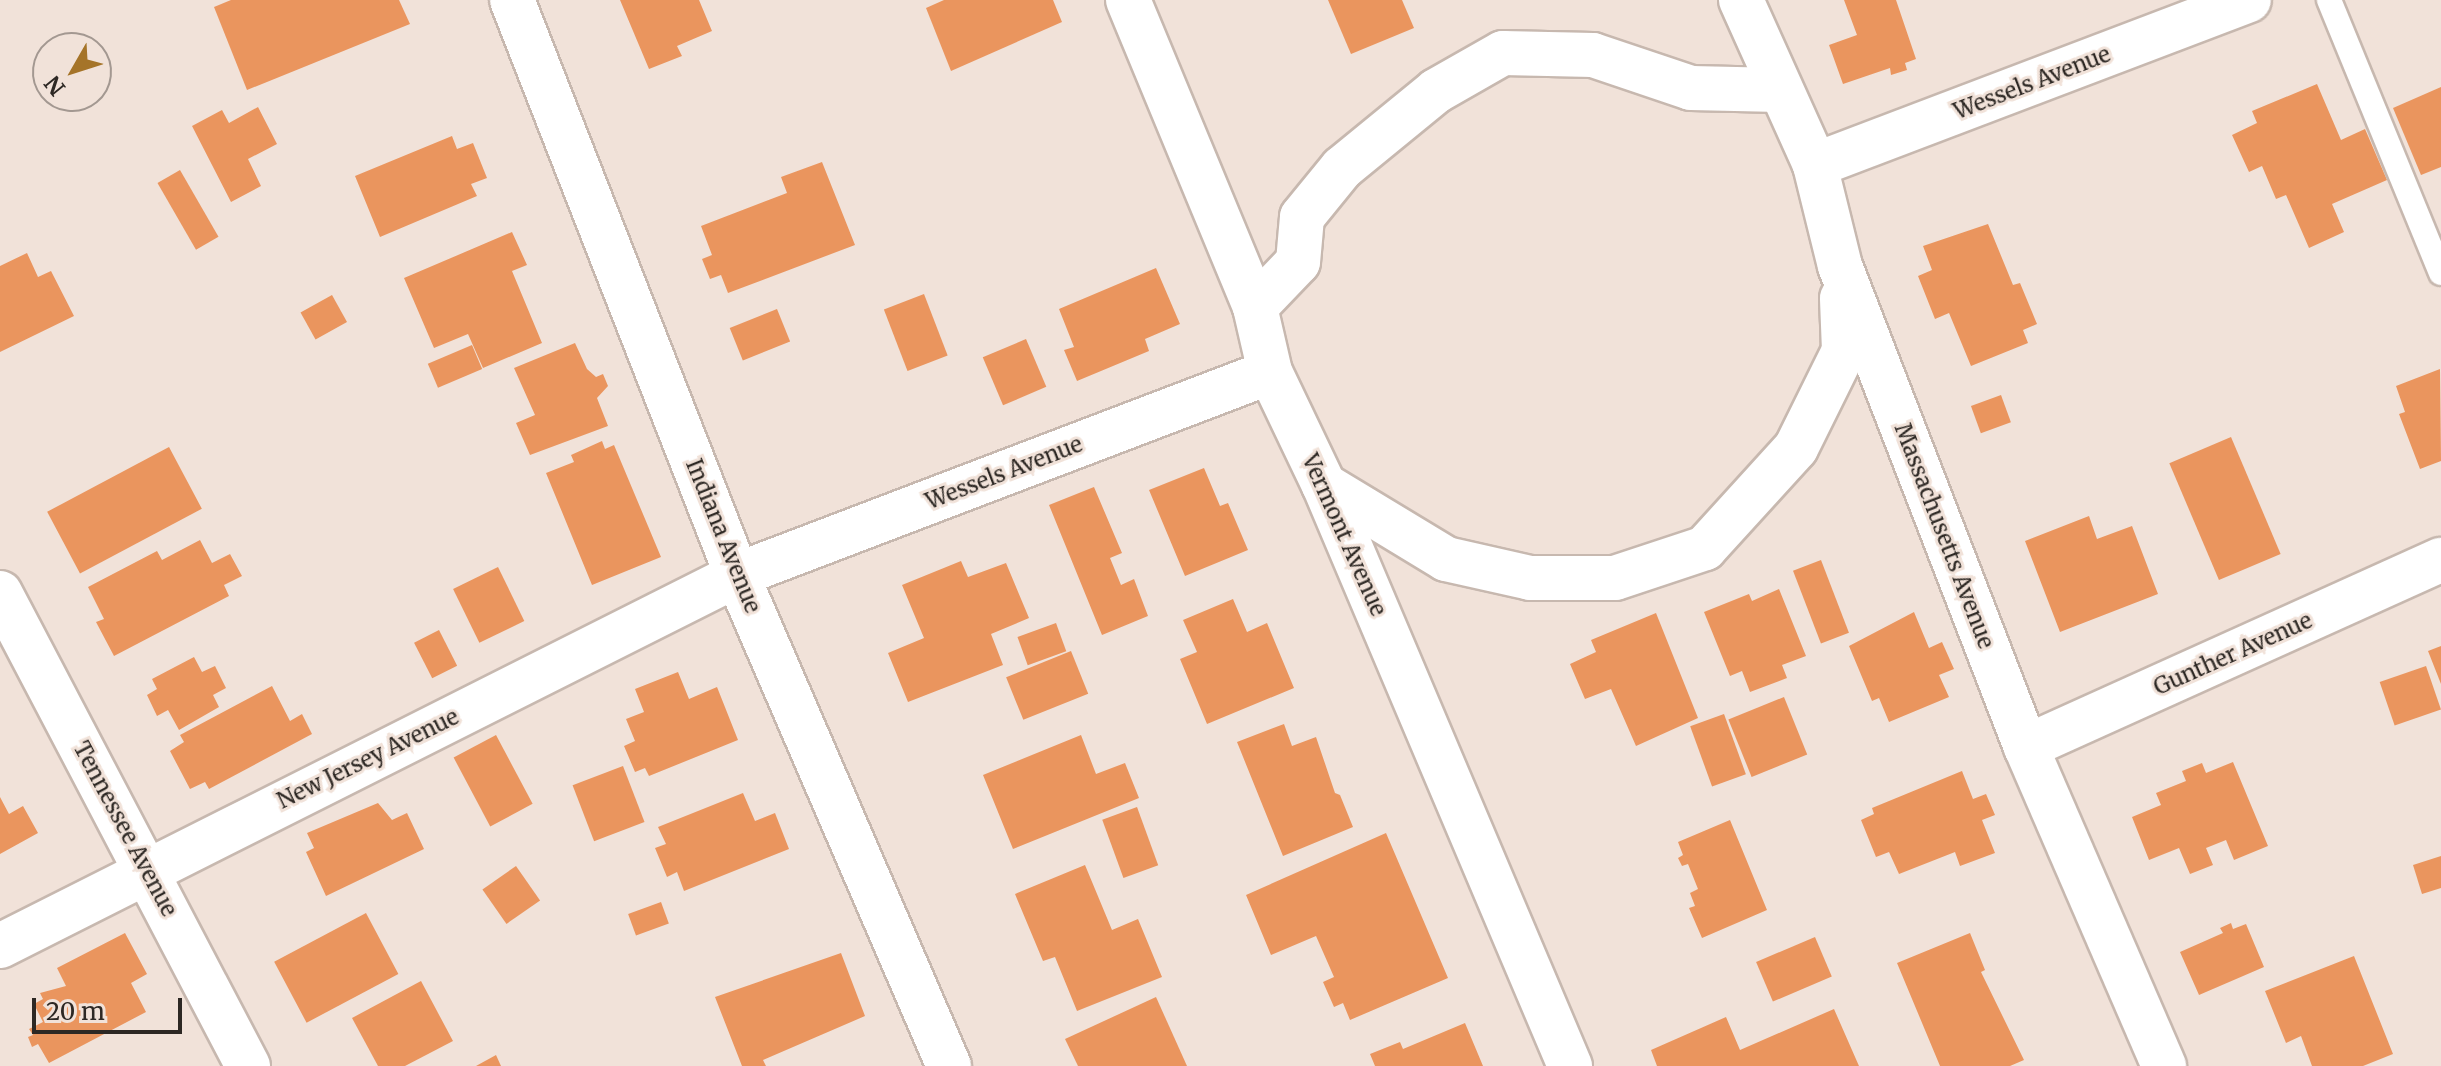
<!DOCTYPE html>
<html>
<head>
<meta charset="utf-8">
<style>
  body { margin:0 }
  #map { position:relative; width:2441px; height:1066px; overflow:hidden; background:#f1e2d9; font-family:Merriweather,serif }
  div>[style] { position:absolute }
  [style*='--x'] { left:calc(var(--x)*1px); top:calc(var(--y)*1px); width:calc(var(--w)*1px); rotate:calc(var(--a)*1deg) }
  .building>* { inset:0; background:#ea955e; transform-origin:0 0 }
  .roads { filter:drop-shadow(2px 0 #c7b8af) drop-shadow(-2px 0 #c7b8af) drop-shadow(0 2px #c7b8af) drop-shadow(0 -2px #c7b8af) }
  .lane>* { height:24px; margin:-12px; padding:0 12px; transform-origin:12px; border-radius:12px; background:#fff }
  .street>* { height:44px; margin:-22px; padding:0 22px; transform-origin:22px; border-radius:22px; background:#fff }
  span { translate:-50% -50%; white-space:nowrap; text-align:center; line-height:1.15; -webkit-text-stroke:6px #f1e2d9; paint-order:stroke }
  .street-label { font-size:22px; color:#2d2824 }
  .north { position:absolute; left:32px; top:32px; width:80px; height:80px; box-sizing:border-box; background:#f1e2d9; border:2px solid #a39891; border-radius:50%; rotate:231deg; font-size:22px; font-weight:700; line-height:32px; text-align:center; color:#2d2824 }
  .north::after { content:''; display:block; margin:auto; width:28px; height:36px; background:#a57429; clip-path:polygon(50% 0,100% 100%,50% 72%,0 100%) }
  .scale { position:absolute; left:32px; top:998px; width:150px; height:36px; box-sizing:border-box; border:4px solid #2d2824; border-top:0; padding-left:10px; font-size:24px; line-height:28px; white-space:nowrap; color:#2d2824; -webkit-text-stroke:6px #f1e2d9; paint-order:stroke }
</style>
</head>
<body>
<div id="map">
  <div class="building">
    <i style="clip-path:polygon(231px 0,399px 0,410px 24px,247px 90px,214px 7px)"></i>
    <i style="clip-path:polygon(620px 0,699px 0,712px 31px,677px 46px,682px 56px,649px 69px)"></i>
    <i style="clip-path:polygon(944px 0,1053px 0,1062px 22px,951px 71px,926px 8px)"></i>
    <i style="clip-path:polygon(1328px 0,1402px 0,1414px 28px,1351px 54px)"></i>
    <i style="clip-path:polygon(1844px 0,1896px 0,1916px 59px,1905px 63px,1907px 70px,1891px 75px,1890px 68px,1843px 84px,1829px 45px,1857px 35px)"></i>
    <i style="clip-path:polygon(2317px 84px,2341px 140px,2365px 129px,2387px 180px,2332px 204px,2344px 232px,2309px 248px,2286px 195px,2276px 199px,2262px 166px,2249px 172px,2232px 135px,2257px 123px,2252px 111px)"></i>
    <i style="clip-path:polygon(2441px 87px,2441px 167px,2421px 175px,2393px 108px)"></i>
    <i style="clip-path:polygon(258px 107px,277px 144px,248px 159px,261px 186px,231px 202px,192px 126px,222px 110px,229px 123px)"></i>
    <i style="clip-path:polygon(452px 136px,457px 149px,473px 143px,487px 178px,471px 184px,477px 196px,380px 237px,355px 176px)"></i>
    <i style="clip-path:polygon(822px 162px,855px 245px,728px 293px,721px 275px,710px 279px,702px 259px,712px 255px,701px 226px,787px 193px,781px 177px)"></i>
    <i style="left:180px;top:170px;width:77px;height:26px;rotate:60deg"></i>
    <i style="clip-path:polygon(1988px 224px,2013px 285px,2020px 283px,2037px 324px,2023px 330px,2028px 343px,1971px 366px,1949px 313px,1935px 319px,1918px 276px,1932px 270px,1923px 246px)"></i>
    <i style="clip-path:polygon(512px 232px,527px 265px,512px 271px,542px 343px,483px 368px,468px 334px,434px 348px,404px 278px)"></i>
    <i style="clip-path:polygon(27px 253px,38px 277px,51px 271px,74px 316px,0 352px,0 266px)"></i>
    <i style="clip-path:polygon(1156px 268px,1180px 324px,1145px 339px,1149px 351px,1077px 381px,1064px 350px,1074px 347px,1059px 309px)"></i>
    <i style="left:924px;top:294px;width:66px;height:43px;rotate:69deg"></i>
    <i style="left:332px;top:295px;width:31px;height:36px;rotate:61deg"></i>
    <i style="left:777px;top:309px;width:35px;height:51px;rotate:68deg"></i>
    <i style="left:1026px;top:339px;width:52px;height:47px;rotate:67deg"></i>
    <i style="clip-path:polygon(575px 343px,587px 369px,596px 377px,603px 374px,608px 386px,597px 398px,608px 426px,530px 455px,516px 423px,535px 415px,514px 368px)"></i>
    <i style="left:472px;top:345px;width:26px;height:48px;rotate:67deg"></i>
    <i style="clip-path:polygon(2440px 369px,2441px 461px,2420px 469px,2399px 414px,2405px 412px,2396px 386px)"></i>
    <i style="left:2001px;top:395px;width:29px;height:32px;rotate:70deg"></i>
    <i style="left:2231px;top:437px;width:127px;height:67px;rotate:67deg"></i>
    <i style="clip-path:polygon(602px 441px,605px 449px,614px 445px,661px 557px,592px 585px,546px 473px,574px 462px,571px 455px)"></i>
    <i style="left:169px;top:447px;width:70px;height:138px;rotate:62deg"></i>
    <i style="clip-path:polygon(1204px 468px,1220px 506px,1228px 503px,1248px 550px,1185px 576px,1149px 490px)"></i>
    <i style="clip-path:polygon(1094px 487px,1122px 553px,1110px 558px,1121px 585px,1134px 579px,1148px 616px,1102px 635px,1049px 505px)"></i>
    <i style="clip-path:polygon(2089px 516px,2097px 539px,2132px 526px,2158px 594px,2060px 632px,2025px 541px)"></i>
    <i style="clip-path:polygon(200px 540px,212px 563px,230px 554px,242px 576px,224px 585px,229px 596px,114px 656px,96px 622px,104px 619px,88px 587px,157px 551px,162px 560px)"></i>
    <i style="left:1821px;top:560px;width:78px;height:30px;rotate:69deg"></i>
    <i style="clip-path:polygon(961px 561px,968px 577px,1006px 563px,1029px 618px,991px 634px,1003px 665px,908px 702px,888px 653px,924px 638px,902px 585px)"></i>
    <i style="left:498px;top:567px;width:60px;height:50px;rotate:64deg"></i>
    <i style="clip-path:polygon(1779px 589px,1806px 656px,1782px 665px,1787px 678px,1750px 692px,1742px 671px,1730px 676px,1704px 612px,1749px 594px,1752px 601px)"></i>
    <i style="clip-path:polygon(1233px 599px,1247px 632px,1267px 623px,1294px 688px,1207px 724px,1180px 659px,1197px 652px,1183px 620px)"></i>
    <i style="clip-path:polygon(1914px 612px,1929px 648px,1942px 642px,1954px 669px,1939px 675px,1949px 697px,1889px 722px,1879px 698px,1872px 701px,1849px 646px)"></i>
    <i style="clip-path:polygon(1656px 613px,1698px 718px,1636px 746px,1611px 689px,1585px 699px,1570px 664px,1596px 652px,1591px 640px)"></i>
    <i style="left:1056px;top:623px;width:30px;height:41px;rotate:70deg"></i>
    <i style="left:439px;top:630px;width:40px;height:28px;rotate:63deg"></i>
    <i style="clip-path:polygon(2441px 646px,2441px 684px,2428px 651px)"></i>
    <i style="left:1071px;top:651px;width:46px;height:70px;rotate:68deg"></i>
    <i style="clip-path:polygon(194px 657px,202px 672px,215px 666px,226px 688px,213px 695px,219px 707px,179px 730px,168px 710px,157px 716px,147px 695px,157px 689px,152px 679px)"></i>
    <i style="left:2426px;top:666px;width:46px;height:49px;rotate:71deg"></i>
    <i style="clip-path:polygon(678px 672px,689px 699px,717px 687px,738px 740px,649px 776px,645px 768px,635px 772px,624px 746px,635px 741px,626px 719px,644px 712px,635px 689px)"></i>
    <i style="clip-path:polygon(272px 686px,290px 721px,302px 714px,312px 734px,209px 789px,205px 782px,190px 789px,170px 751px,184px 742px,180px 735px)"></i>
    <i style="left:1784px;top:697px;width:62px;height:60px;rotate:68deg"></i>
    <i style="left:1724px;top:714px;width:64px;height:36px;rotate:70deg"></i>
    <i style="clip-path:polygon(1284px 724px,1292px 746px,1316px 737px,1335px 793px,1340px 795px,1353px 827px,1283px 856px,1237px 742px)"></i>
    <i style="left:496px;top:735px;width:78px;height:48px;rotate:62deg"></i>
    <i style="clip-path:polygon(1081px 735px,1096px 774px,1125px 763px,1139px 798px,1013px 849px,983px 775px)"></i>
    <i style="clip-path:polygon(2233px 762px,2268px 846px,2234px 860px,2226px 840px,2206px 848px,2213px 865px,2190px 874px,2179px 848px,2149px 860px,2132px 817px,2161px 805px,2156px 793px,2186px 781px,2182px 771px,2202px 763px,2206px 773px)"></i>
    <i style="left:623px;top:766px;width:60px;height:54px;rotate:69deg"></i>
    <i style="clip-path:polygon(1962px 771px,1973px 799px,1986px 794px,1995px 815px,1982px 820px,1995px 853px,1960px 866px,1955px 852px,1899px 874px,1889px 852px,1876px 857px,1861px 820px,1874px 814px,1872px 808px)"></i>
    <i style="clip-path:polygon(743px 793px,755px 821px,775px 813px,789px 849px,684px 891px,677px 872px,667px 877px,655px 848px,666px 844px,658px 827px)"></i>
    <i style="clip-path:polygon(0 797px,9px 814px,23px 806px,38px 833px,0 854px)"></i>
    <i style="clip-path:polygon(378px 803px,392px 820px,407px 813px,424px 849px,326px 896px,306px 852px,314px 848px,307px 833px)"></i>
    <i style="left:1137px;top:807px;width:62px;height:37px;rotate:70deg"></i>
    <i style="clip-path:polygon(1730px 820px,1767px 910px,1702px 938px,1689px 908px,1695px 906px,1690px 893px,1698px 889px,1688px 864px,1682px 866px,1678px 858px,1683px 855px,1678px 842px)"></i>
    <i style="clip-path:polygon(1386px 833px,1448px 978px,1350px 1020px,1343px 1003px,1334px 1007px,1323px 982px,1334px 977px,1316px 936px,1271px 955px,1246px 895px)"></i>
    <i style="clip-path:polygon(2441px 856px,2441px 888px,2422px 894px,2413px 865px)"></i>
    <i style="clip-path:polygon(1085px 865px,1112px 930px,1138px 919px,1162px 977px,1077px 1011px,1055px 957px,1043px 961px,1015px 894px)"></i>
    <i style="left:516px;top:866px;width:42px;height:41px;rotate:55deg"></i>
    <i style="left:661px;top:902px;width:23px;height:35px;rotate:70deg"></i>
    <i style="left:366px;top:913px;width:69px;height:104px;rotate:62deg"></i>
    <i style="clip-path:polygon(2231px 923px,2233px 929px,2246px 924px,2264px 967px,2199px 995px,2180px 952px,2223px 933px,2220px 928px)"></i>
    <i style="clip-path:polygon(125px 933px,147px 974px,131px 983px,146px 1012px,49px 1063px,38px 1044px,32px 1047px,28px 1037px,33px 1035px,29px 1029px,43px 1022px,34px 1004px,43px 999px,40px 993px,66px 986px,57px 968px)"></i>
    <i style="clip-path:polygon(1970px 933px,1985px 970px,1981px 972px,2024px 1060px,2010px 1066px,1940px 1066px,1897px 963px)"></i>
    <i style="left:1815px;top:937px;width:43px;height:64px;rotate:67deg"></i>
    <i style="clip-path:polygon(841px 953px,865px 1016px,763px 1060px,766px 1066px,742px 1066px,715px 997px)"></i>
    <i style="clip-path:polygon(2354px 956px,2393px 1054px,2363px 1066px,2312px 1066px,2301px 1036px,2286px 1043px,2265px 991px)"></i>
    <i style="clip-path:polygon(421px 981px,453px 1041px,405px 1066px,378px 1066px,352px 1018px)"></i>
    <i style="clip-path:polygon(1156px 997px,1187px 1066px,1078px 1066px,1065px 1039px)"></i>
    <i style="clip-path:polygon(1834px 1009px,1859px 1066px,1657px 1066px,1651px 1050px,1726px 1017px,1740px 1050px)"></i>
    <i style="clip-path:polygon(1465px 1023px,1483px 1066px,1375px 1066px,1370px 1054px,1400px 1042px,1403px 1049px)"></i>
    <i style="clip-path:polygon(496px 1055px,501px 1066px,476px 1066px)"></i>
  </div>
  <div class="roads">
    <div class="lane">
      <i style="--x:2329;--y:0;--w:295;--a:67.7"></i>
    </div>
    <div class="street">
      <i style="--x:512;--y:0;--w:617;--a:68.63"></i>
      <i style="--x:737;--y:575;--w:535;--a:66.65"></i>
      <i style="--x:1128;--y:0;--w:332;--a:67.5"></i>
      <i style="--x:1255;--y:307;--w:67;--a:77"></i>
      <i style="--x:1270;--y:372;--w:125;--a:64.5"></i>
      <i style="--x:1324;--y:485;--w:631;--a:67.05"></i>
      <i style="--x:1741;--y:0;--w:181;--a:65.8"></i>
      <i style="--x:1815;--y:165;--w:104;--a:76.1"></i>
      <i style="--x:1840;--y:266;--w:516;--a:68.86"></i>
      <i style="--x:2026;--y:747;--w:348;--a:66.6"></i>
      <i style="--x:1815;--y:165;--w:464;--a:-20.8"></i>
      <i style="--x:1255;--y:307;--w:62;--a:-46.3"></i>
      <i style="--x:1298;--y:262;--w:45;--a:-84.9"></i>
      <i style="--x:1302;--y:217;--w:63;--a:-50.8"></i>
      <i style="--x:1342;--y:168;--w:122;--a:-39.3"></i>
      <i style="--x:1436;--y:91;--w:77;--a:-29.6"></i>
      <i style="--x:1503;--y:53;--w:90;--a:1.3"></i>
      <i style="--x:1593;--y:55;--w:103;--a:18.6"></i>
      <i style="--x:1691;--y:88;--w:89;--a:1.3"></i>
      <i style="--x:1324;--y:485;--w:143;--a:31.2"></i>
      <i style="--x:1446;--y:559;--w:86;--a:12.7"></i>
      <i style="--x:1530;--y:578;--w:85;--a:0"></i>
      <i style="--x:1615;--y:578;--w:95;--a:-18.4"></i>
      <i style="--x:1705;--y:548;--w:135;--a:-47.7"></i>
      <i style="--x:1796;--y:448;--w:108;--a:-63.7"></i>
      <i style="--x:1844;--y:351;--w:53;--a:-92.2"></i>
      <i style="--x:0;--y:593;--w:534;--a:62.33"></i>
      <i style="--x:2026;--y:747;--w:455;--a:-24.3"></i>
      <i style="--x:0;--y:946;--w:825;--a:-26.72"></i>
      <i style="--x:737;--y:575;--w:570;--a:-20.85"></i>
    </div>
  </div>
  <div class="street-label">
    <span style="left:2032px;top:83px;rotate:-21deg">Wessels Avenue</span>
    <span style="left:1004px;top:473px;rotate:-21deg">Wessels Avenue</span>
    <span style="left:1344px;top:535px;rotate:66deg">Vermont Avenue</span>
    <span style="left:723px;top:536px;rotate:68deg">Indiana Avenue</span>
    <span style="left:1944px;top:536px;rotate:69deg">Massachusetts Avenue</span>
    <span style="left:2233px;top:654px;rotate:-24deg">Gunther Avenue</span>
    <span style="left:368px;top:759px;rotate:-26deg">New Jersey Avenue</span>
    <span style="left:125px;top:829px;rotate:62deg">Tennessee Avenue</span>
  </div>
  <div class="north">N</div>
  <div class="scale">20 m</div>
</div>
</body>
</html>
